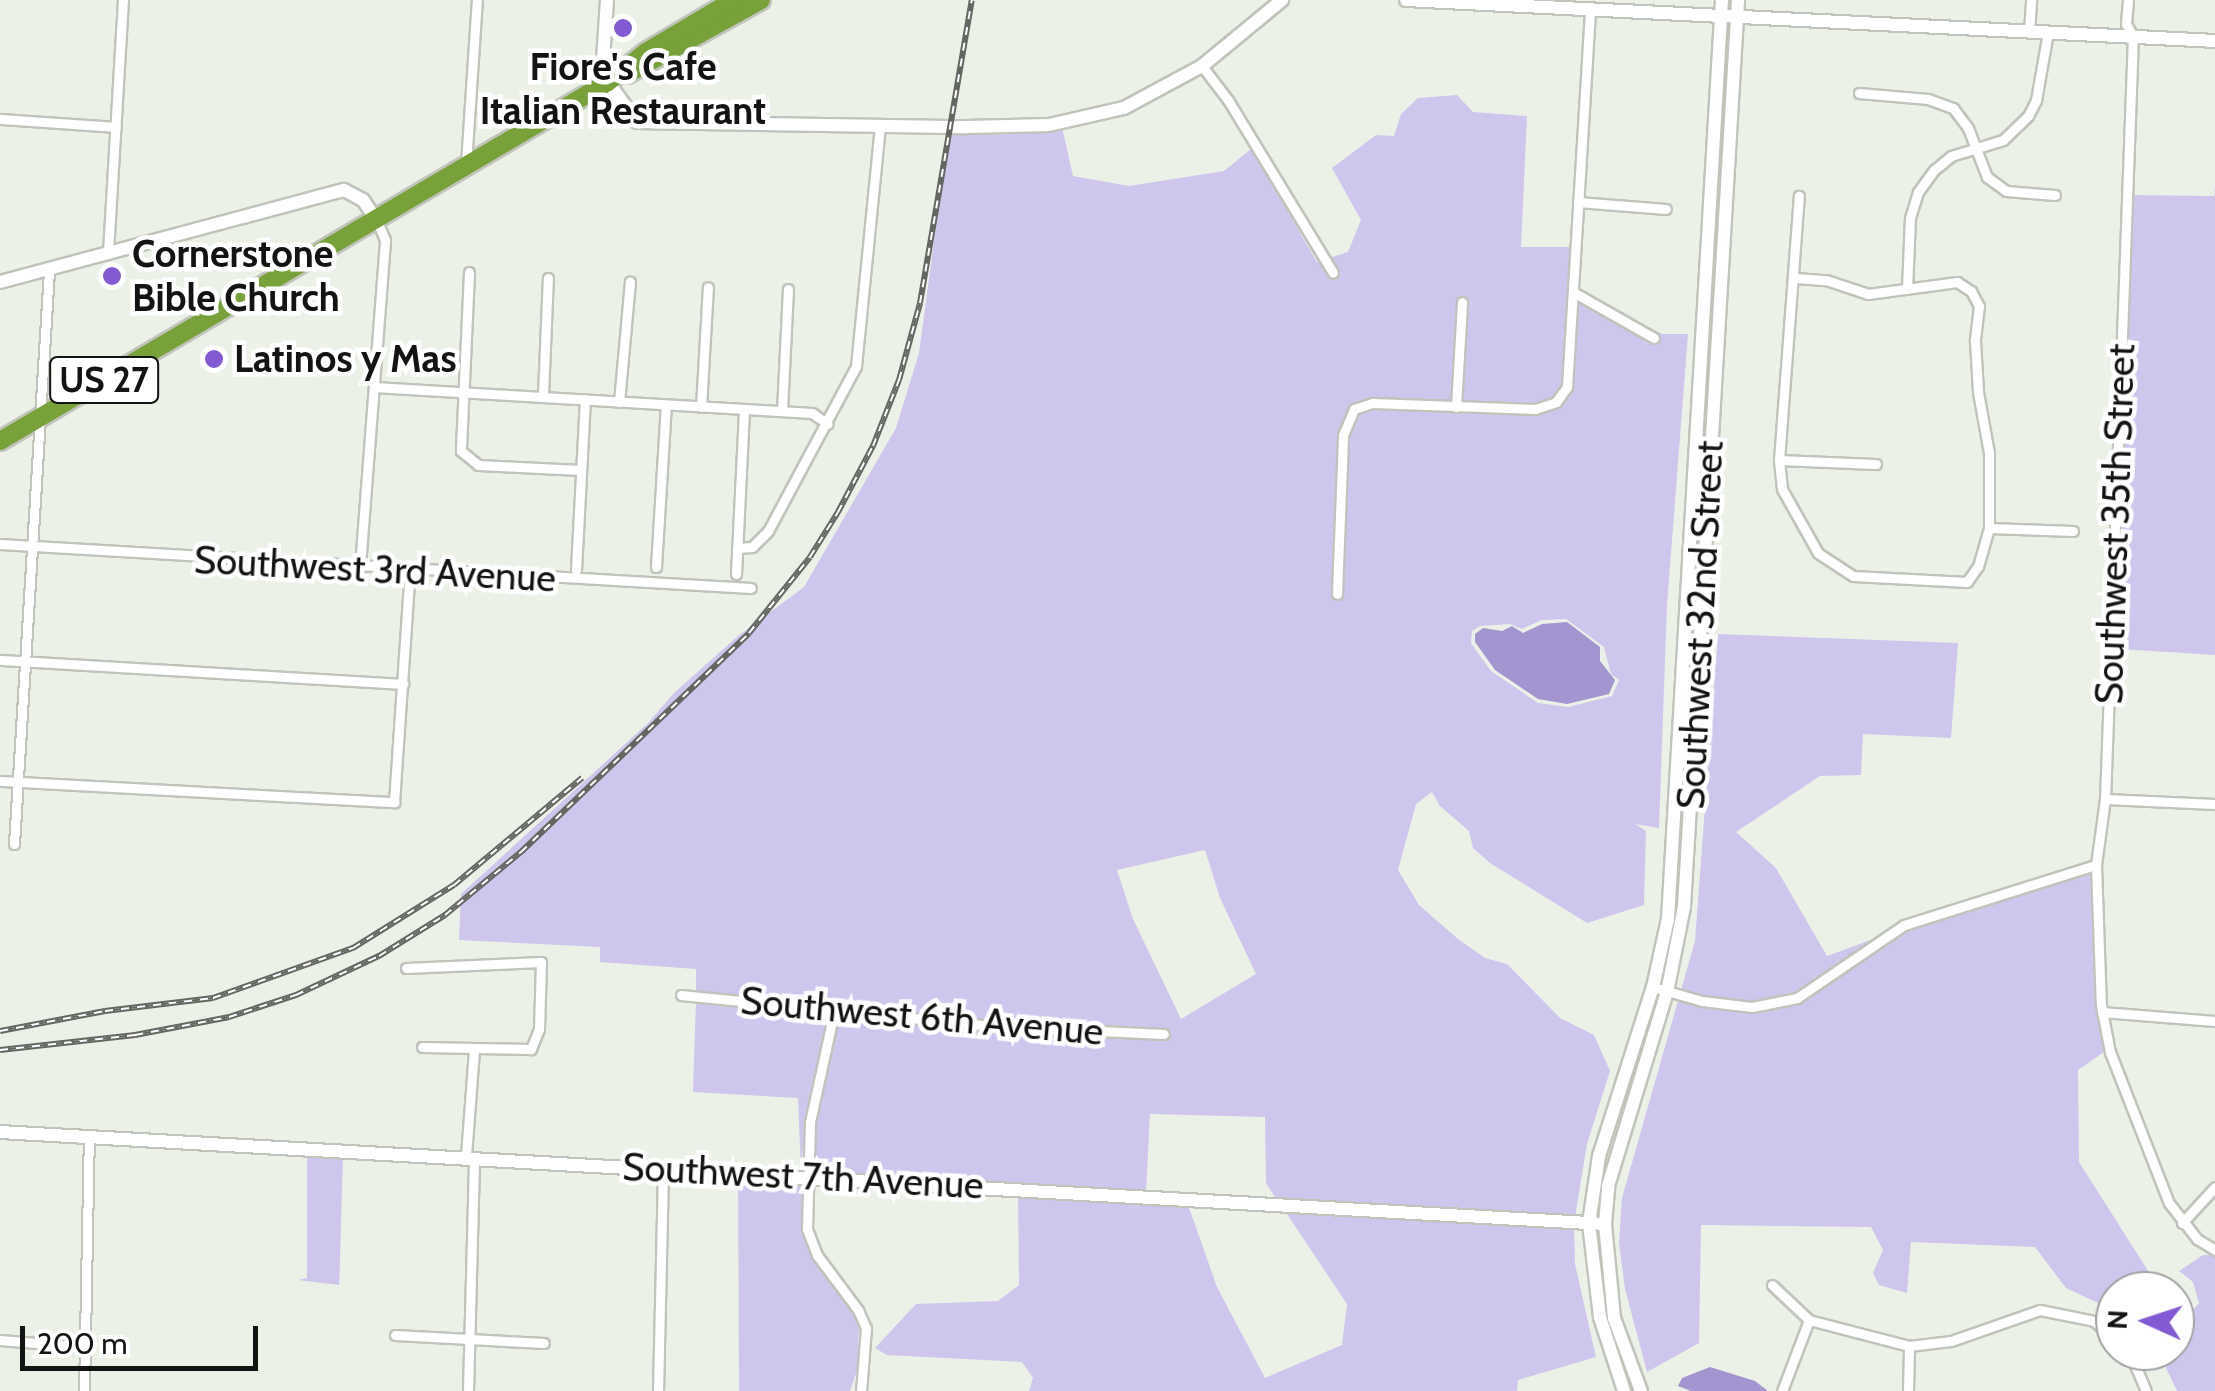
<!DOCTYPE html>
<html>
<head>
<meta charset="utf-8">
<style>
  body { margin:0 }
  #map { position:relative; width:2215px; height:1391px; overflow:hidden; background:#ecf1e8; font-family:Cabin,sans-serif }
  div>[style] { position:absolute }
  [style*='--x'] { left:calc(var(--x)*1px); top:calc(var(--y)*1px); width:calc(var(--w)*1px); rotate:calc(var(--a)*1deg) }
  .green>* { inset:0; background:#cec6ed }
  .water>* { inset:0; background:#a395d0 }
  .roads { filter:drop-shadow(2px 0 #c0c4bb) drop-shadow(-2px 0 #c0c4bb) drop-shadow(0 2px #c0c4bb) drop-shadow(0 -2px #c0c4bb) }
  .street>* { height:9px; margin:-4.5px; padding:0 4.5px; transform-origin:4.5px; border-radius:4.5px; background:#fff }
  .secondary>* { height:12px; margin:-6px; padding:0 6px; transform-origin:6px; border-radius:6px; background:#fff }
  .highway>* { height:18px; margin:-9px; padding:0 9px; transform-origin:9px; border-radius:9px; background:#79a139 }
  .rail>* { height:6px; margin-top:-3px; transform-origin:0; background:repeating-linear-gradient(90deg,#fff 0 8px,#636661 0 16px); box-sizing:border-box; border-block:2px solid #636661 }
  .dots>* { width:28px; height:28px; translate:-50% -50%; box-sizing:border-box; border:5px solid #fff; border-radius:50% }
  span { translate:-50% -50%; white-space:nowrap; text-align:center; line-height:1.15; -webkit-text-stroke:9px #fff; paint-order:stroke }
  .shield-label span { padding:2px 8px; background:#fff; border:2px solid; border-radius:8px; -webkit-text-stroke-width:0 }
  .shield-label { font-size:35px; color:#121411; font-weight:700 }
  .poi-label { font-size:38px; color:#121411; font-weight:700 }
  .left { translate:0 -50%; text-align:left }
  .street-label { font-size:38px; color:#121411 }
  .north { position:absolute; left:2095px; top:1271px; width:100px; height:100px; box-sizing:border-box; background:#fff; border:2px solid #a0a1a0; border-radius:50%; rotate:273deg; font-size:28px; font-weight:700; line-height:40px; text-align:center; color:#121411 }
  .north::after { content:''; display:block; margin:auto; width:35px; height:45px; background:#825ad4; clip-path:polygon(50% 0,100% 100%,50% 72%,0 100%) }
  .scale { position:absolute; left:20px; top:1326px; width:238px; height:45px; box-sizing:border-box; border:5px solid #121411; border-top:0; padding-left:12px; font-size:30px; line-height:35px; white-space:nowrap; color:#121411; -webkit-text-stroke:8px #fff; paint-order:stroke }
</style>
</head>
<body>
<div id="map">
  <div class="green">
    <i style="clip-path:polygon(evenodd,1457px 95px,1473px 112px,1527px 116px,1521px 247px,1571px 247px,1562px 386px,1552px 399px,1540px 405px,1373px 399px,1353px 404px,1355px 411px,1374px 407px,1528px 414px,1557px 408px,1574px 378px,1578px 299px,1655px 343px,1660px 337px,1607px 306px,1662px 334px,1688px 334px,1667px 605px,1659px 828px,1635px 824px,1646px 831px,1644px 905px,1587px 923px,1490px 863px,1473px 848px,1469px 831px,1440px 806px,1432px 792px,1416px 804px,1398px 870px,1419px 905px,1458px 939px,1485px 958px,1507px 964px,1560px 1018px,1594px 1035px,1610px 1071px,1587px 1144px,1575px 1217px,1277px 1200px,1266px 1183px,1265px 1117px,1150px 1114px,1146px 1192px,810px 1173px,814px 1123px,838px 1016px,1168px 1038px,1169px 1031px,994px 1022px,696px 993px,696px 969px,600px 962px,600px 947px,459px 940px,461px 894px,647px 724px,675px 692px,738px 636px,804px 587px,896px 428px,919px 353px,949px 130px,1062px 127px,1073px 176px,1129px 186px,1224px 171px,1251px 149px,1317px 262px,1348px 252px,1361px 220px,1332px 168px,1376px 135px,1394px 136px,1401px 114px,1418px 98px,1457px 95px,1566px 619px,1604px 647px,1611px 674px,1619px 680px,1612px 696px,1568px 707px,1538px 703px,1491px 671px,1471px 643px,1472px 631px,1480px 626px,1510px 624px,1522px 629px,1542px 620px,1566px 619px,1457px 95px,1205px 850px,1220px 898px,1256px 974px,1181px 1019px,1133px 919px,1117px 870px,1205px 850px)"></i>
    <i style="clip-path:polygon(2215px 187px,2215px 655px,2121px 649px,2123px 195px,2214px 196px)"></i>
    <i style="clip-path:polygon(1718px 634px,1958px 643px,1951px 738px,1863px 734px,1861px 775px,1820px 776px,1736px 832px,1776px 868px,1827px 956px,2101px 856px,2097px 972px,2104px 1052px,2078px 1070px,2079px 1162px,2157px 1285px,2149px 1291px,2115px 1291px,2115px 1311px,2066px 1288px,2035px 1247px,1911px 1242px,1907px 1293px,1879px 1285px,1873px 1273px,1883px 1250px,1871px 1227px,1701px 1225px,1699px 1343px,1647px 1372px,1625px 1289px,1619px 1243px,1622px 1198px,1695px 941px)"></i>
    <i style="clip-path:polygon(696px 1001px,829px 1016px,805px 1121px,801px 1173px,798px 1098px,693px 1092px)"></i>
    <i style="clip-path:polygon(307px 1156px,343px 1157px,336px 1391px,339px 1285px,298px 1280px,307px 1278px)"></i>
    <i style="clip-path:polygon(738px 1178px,801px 1181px,805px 1239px,814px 1259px,841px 1289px,859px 1326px,858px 1368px,850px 1391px,739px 1391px)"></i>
    <i style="clip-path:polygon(1018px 1196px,1187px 1202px,1217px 1287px,1265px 1378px,1342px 1345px,1347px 1304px,1283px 1208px,1574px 1225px,1575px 1264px,1596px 1357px,1518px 1380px,1517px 1391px,1029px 1391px,1033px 1378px,1022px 1362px,887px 1355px,875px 1348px,916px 1304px,998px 1301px,1019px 1285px)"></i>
    <i style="clip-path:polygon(2203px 1255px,2215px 1255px,2215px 1391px,2177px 1391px,2158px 1351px,2175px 1351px,2175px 1332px,2199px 1303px,2193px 1282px,2179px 1271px)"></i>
  </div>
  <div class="water">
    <i style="clip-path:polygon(1567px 622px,1600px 647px,1600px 661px,1615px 680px,1609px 694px,1567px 704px,1538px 699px,1495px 670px,1475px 642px,1475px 634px,1483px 628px,1502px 631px,1512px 626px,1523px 633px,1542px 624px)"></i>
    <i style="clip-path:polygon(1710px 1367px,1755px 1381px,1768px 1391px,1691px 1391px,1678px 1386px,1682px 1378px)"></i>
  </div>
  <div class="roads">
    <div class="street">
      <i style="--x:2128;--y:0;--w:24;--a:95"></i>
      <i style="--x:2126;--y:24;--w:14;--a:60"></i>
      <i style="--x:2133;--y:36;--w:764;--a:92.1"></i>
      <i style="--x:2105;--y:799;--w:67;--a:97.8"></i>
      <i style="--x:2096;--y:865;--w:140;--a:88"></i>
      <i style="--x:2101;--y:1005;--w:48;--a:79.2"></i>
      <i style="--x:2110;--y:1052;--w:162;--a:68.7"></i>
      <i style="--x:2169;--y:1203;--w:46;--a:52.1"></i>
      <i style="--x:2197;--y:1239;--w:21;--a:31"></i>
      <i style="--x:2029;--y:31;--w:31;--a:-86"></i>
      <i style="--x:1202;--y:66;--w:43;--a:52.6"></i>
      <i style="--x:1228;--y:100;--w:202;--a:58.7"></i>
      <i style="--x:1859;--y:93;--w:69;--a:5"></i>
      <i style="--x:1928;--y:99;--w:27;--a:20"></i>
      <i style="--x:1953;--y:108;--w:25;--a:53"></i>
      <i style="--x:1968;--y:128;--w:53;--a:68.8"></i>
      <i style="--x:1987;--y:177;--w:24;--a:36"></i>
      <i style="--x:2006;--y:191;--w:49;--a:4.7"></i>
      <i style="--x:0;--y:119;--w:116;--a:3.9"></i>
      <i style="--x:466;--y:164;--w:164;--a:-86.2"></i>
      <i style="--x:1578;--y:202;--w:88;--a:4.5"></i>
      <i style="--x:108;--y:252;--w:252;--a:-86.6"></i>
      <i style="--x:469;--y:272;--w:179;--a:92.6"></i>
      <i style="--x:461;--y:451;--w:22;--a:39"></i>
      <i style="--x:478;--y:465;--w:103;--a:2.8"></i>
      <i style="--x:1795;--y:278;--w:31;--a:4"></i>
      <i style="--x:1826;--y:280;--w:44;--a:18.4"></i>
      <i style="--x:1868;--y:294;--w:90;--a:-7.7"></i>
      <i style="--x:1957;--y:282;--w:17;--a:33"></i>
      <i style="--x:1971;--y:291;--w:17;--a:62"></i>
      <i style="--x:1979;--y:306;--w:35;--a:97"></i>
      <i style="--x:1975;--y:341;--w:51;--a:86.6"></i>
      <i style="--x:1978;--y:392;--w:62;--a:79.8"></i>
      <i style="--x:1989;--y:453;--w:75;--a:90"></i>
      <i style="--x:1989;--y:528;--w:40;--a:106"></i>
      <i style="--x:1978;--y:566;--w:19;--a:125"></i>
      <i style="--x:1967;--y:582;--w:114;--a:-177"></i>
      <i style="--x:1853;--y:576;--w:42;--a:-146.7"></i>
      <i style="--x:1818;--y:553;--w:73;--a:-119.4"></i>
      <i style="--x:1782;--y:489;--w:29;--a:-96"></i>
      <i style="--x:1779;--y:460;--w:265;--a:-85.7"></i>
      <i style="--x:1907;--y:289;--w:71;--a:-87.6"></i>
      <i style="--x:1910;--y:218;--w:27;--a:-73"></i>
      <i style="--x:1918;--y:192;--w:27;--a:-54"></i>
      <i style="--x:1934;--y:170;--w:22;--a:-39"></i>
      <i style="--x:1951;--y:156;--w:54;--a:-17.1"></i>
      <i style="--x:2003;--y:140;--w:35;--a:-44"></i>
      <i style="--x:2028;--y:116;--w:18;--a:-63"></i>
      <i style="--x:2036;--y:100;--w:69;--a:-80"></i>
      <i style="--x:1573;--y:292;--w:93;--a:29.6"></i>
      <i style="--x:374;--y:387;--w:439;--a:3.4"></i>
      <i style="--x:812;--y:413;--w:19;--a:35"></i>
      <i style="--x:543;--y:395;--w:117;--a:-87.6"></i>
      <i style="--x:619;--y:402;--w:121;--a:-84.8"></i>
      <i style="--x:701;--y:407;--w:120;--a:-86.7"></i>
      <i style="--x:1456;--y:407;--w:105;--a:-86.7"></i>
      <i style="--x:782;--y:411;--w:122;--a:-87.2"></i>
      <i style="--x:1779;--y:460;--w:97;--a:2.4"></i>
      <i style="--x:1989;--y:528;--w:84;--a:2"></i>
      <i style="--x:0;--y:544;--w:752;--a:3.35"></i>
      <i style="--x:737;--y:548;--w:15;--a:-4"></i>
      <i style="--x:752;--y:547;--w:23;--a:-45"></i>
      <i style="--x:768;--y:531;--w:187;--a:-61.9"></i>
      <i style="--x:856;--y:366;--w:243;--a:-84.3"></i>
      <i style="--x:360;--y:566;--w:327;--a:-85.6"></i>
      <i style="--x:385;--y:240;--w:23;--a:-113"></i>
      <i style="--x:656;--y:567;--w:162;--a:-86.5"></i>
      <i style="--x:576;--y:570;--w:171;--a:-87"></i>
      <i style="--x:736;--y:574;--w:164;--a:-87.2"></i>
      <i style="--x:1337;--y:594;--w:159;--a:-87.8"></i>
      <i style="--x:1343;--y:435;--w:28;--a:-67"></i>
      <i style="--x:1354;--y:409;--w:20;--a:-18"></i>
      <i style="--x:1373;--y:403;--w:162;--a:2.1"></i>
      <i style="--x:1535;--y:409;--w:22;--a:-18"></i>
      <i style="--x:1556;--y:402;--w:19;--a:-54"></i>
      <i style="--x:1567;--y:387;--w:378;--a:-86.5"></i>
      <i style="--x:0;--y:660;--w:404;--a:3.4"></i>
      <i style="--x:0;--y:781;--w:395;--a:3.1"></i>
      <i style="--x:394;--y:802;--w:234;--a:-86.1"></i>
      <i style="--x:2105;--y:799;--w:110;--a:2.6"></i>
      <i style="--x:14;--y:844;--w:575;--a:-86.51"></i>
      <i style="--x:406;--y:968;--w:135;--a:-2.5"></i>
      <i style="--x:541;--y:962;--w:67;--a:91.7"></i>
      <i style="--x:539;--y:1029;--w:22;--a:112"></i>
      <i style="--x:531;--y:1049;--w:109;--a:-178.9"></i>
      <i style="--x:1653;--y:987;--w:51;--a:15.9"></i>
      <i style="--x:1702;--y:1001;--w:50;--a:6.8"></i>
      <i style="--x:1752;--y:1007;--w:46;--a:-11.3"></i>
      <i style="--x:1797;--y:998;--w:130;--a:-34.3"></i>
      <i style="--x:1904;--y:925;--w:201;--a:-17.4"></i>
      <i style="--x:681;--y:995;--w:315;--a:5.7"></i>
      <i style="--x:994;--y:1026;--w:170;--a:2.7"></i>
      <i style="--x:834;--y:1012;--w:113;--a:102.3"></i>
      <i style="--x:810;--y:1122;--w:107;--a:91.6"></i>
      <i style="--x:807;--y:1229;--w:28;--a:69"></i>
      <i style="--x:817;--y:1255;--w:69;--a:53.3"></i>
      <i style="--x:858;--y:1310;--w:20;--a:66"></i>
      <i style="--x:866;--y:1328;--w:63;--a:94.5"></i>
      <i style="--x:2102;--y:1012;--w:113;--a:4.6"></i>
      <i style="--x:466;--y:1156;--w:107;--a:-85.7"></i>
      <i style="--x:2182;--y:1223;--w:49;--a:-47.5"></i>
      <i style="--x:1772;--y:1285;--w:51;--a:43.4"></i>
      <i style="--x:395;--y:1335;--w:149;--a:3.1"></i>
      <i style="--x:0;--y:1340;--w:85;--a:4.7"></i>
      <i style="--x:2129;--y:1351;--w:43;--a:67"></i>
      <i style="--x:84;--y:1391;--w:255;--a:-88.9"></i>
      <i style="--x:468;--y:1391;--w:234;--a:-88.5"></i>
      <i style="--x:658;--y:1391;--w:223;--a:-88.7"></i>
      <i style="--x:1782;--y:1391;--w:76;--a:-69.2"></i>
      <i style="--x:1809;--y:1320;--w:103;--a:14.6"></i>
      <i style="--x:1909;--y:1346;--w:42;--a:-6.8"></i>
      <i style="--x:1951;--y:1341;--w:94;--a:-19.2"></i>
      <i style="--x:2040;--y:1310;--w:55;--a:11.5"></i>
      <i style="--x:2094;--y:1321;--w:28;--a:41"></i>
      <i style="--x:1908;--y:1391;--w:45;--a:-88.7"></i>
    </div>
    <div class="secondary">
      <i style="--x:607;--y:0;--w:61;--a:93.8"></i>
      <i style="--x:603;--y:61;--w:22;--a:77"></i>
      <i style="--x:608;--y:82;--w:49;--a:54.1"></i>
      <i style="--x:637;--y:122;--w:329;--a:0.9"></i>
      <i style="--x:966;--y:127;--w:83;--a:-1.4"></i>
      <i style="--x:1049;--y:125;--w:77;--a:-12.8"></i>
      <i style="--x:1124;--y:108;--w:89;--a:-28.3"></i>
      <i style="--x:1202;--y:66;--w:104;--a:-39.5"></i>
      <i style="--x:1406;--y:0;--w:810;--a:2.9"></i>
      <i style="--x:0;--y:282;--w:356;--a:-15"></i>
      <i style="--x:344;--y:190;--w:21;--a:28"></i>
      <i style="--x:363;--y:200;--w:23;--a:56"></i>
      <i style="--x:0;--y:1132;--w:1608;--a:3.28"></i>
      <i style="--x:1624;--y:1391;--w:78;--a:-108"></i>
      <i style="--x:1600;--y:1317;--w:95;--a:-96.7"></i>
      <i style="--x:1589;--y:1223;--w:68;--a:-81.5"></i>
      <i style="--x:1599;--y:1156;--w:177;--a:-72.3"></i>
      <i style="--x:1653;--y:987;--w:70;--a:-77.6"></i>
      <i style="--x:1668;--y:919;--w:921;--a:-86.64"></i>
      <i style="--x:1641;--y:1391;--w:78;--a:-110.3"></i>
      <i style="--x:1614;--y:1318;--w:94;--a:-95.5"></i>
      <i style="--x:1605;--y:1224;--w:38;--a:-85"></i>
      <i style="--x:1608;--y:1186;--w:203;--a:-73.1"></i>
      <i style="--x:1667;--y:992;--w:87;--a:-78.7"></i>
      <i style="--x:1684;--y:907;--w:909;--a:-86.59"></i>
    </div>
    <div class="highway">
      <i style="--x:627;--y:74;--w:153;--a:-28.9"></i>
      <i style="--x:0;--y:441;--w:706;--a:-30.56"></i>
      <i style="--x:608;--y:82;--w:48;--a:-38.3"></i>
      <i style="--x:646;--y:52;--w:102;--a:-30.6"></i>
    </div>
  </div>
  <div class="rail">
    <i style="--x:0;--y:1031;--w:107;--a:-10.8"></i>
    <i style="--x:105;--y:1011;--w:109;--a:-6.9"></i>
    <i style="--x:213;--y:998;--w:149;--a:-19.7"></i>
    <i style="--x:353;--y:948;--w:119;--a:-32"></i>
    <i style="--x:454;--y:885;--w:167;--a:-39.9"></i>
    <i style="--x:0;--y:1050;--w:136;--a:-6.3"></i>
    <i style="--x:135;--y:1035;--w:96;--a:-10.8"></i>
    <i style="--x:229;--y:1017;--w:71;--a:-18.2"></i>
    <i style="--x:296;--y:995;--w:92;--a:-25.2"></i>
    <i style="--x:379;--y:956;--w:78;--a:-31.8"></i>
    <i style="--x:445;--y:915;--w:99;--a:-39.7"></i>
    <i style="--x:521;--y:852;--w:316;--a:-43.8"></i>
    <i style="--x:749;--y:633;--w:97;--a:-51.2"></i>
    <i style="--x:810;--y:557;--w:53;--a:-58.1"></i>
    <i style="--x:838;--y:512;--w:75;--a:-62.1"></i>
    <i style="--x:873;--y:446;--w:71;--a:-68.5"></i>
    <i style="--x:899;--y:380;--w:80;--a:-74.7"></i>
    <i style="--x:920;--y:303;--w:307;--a:-80.3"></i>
  </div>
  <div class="dots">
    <i style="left:623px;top:28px;background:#825ad4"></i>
    <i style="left:112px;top:276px;background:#825ad4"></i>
    <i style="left:214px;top:359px;background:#825ad4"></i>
  </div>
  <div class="shield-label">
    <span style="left:104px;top:380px">US 27</span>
  </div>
  <div class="poi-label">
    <span style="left:623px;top:89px">Fiore's Cafe<br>Italian Restaurant</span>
    <span class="left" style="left:132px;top:276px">Cornerstone<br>Bible Church</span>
    <span class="left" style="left:234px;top:359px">Latinos y Mas</span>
  </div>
  <div class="street-label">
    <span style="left:2115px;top:524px;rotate:-88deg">Southwest 35th Street</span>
    <span style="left:375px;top:569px;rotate:3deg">Southwest 3rd Avenue</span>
    <span style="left:1700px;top:625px;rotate:-87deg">Southwest 32nd Street</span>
    <span style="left:922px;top:1016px;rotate:5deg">Southwest 6th Avenue</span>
    <span style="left:803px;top:1176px;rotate:3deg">Southwest 7th Avenue</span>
  </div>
  <div class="north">N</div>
  <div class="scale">200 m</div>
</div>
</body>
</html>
